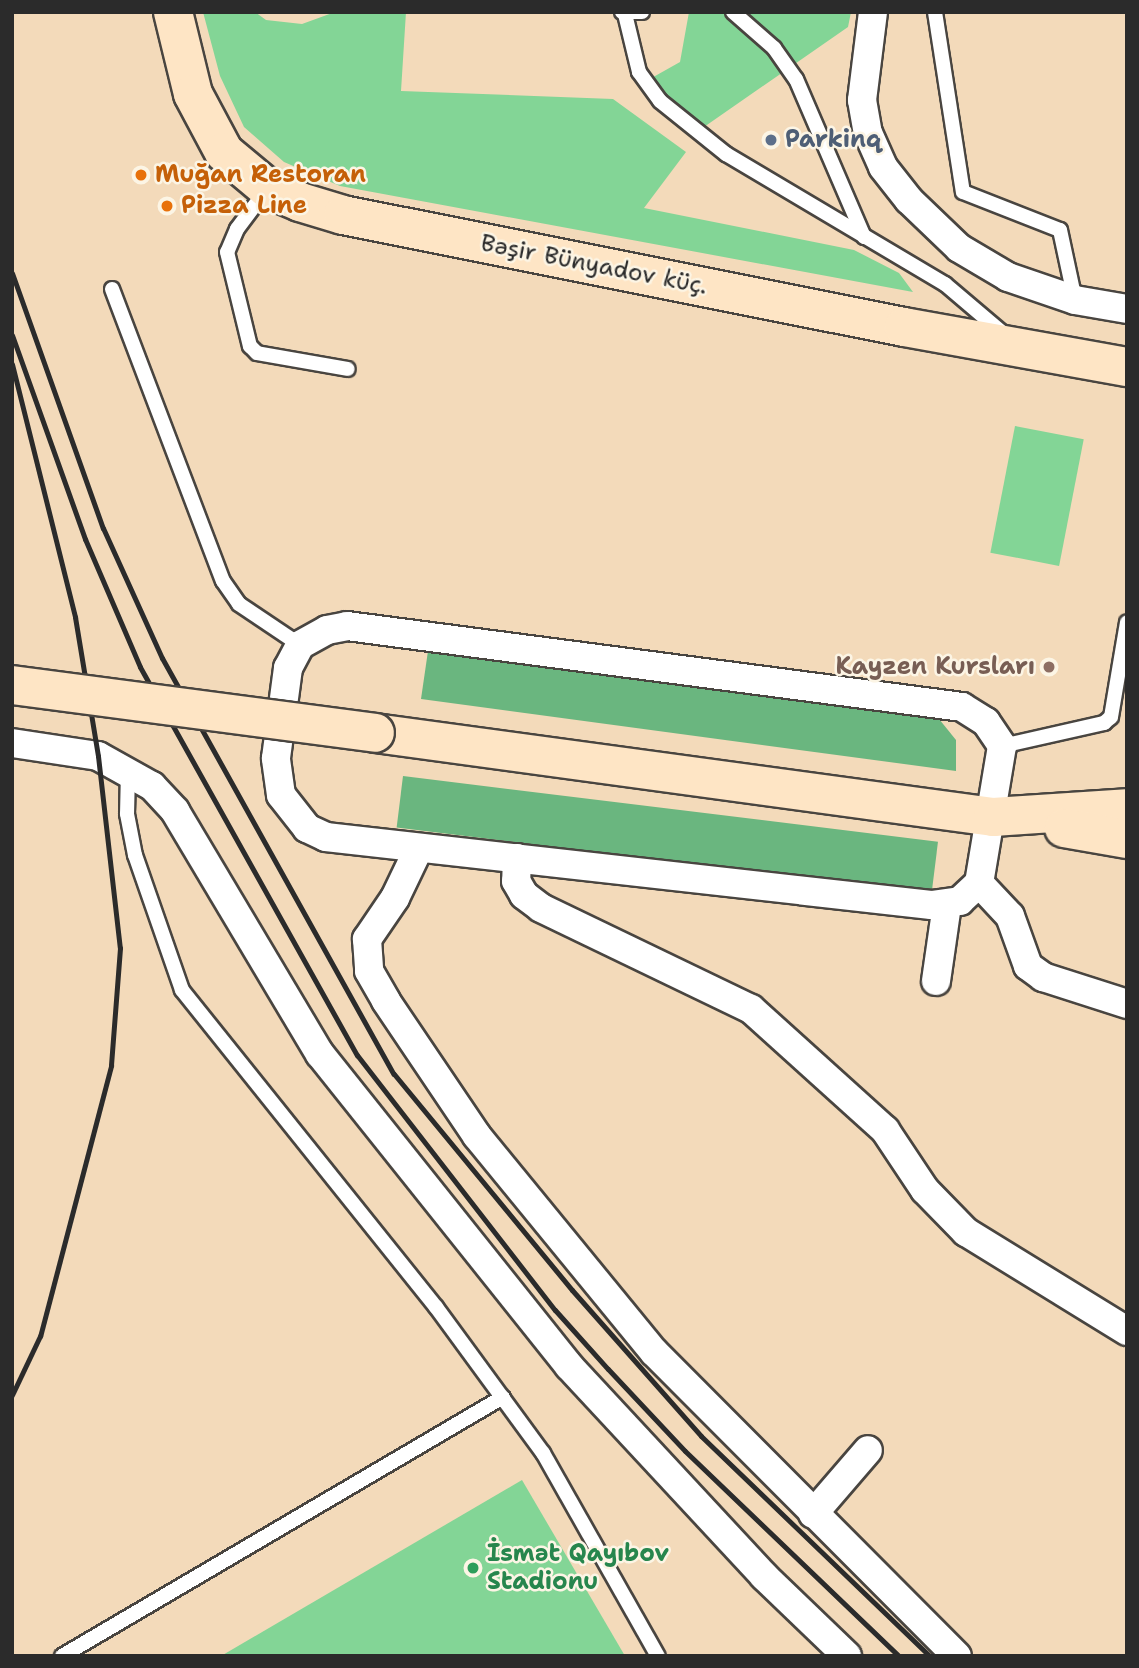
<!DOCTYPE html>
<html>
<head>
<meta charset="utf-8">
<style>
  body { margin:0 }
  #map { position:relative; width:1139px; height:1668px; overflow:hidden; background:#f3daba; font-family:"Shantell Sans",sans-serif }
  div>[style] { position:absolute }
  [style*='--x'] { left:calc(var(--x)*1px); top:calc(var(--y)*1px); width:calc(var(--w)*1px); rotate:calc(var(--a)*1deg) }
  .green>* { inset:0; background:#83d596; transform-origin:0 0 }
  .forest>* { inset:0; background:#6ab67f; transform-origin:0 0 }
  .roads { filter:drop-shadow(2px 0 #494540) drop-shadow(-2px 0 #494540) drop-shadow(0 2px #494540) drop-shadow(0 -2px #494540) }
  .lane>* { height:14px; margin:-7px; padding:0 7px; transform-origin:7px; border-radius:7px; background:#fff }
  .street>* { height:28px; margin:-14px; padding:0 14px; transform-origin:14px; border-radius:14px; background:#fff }
  .secondary>* { height:38px; margin:-19px; padding:0 19px; transform-origin:19px; border-radius:19px; background:#fee5c5 }
  .rail>* { height:5px; margin:-2.5px; padding:0 2.5px; transform-origin:2.5px; border-radius:2.5px; background:#2b2b2b }
  .bridges { filter:drop-shadow(2px 0 #494540) drop-shadow(-2px 0 #494540) drop-shadow(0 2px #494540) drop-shadow(0 -2px #494540) }
  .secondary-bridge>* { height:38px; margin:-19px; padding:0 19px; transform-origin:19px; border-radius:19px; background:#fee5c5 }
  .dots>* { width:19px; height:19px; translate:-50% -50%; box-sizing:border-box; border:4px solid #fcf5e5; border-radius:50% }
  span { translate:-50% -50%; white-space:nowrap; text-align:center; line-height:1.15; -webkit-text-stroke:5px #fcf5e5; paint-order:stroke }
  .service-label { font-size:24px; color:#4e5e75; font-weight:700 }
  .left { translate:0 -50%; text-align:left }
  .food-label { font-size:24px; color:#c56008; font-weight:700 }
  .street-label { font-size:24px; color:#2b2b2b }
  .education-label { font-size:24px; color:#785e54; font-weight:700 }
  .right { translate:-100% -50%; text-align:right }
  .leisure-label { font-size:24px; color:#27864d; font-weight:700 }
  .frame { position:absolute; inset:0; border:14px solid #2b2b2b; pointer-events:none }
</style>
</head>
<body>
<div id="map">
  <div class="green">
    <i style="clip-path:polygon(203px 12px,255px 12px,266px 20px,302px 24px,335px 12px,406px 12px,401px 91px,613px 99px,686px 152px,644px 208px,854px 250px,899px 273px,913px 292px,340px 186px,284px 162px,244px 127px,220px 76px)"></i>
    <i style="clip-path:polygon(689px 12px,851px 12px,848px 27px,704px 127px,648px 80px,680px 62px)"></i>
    <i style="left:1015px;top:426px;width:70px;height:129px;rotate:11deg"></i>
    <i style="clip-path:polygon(522px 1480px,625px 1656px,221px 1656px)"></i>
  </div>
  <div class="forest">
    <i style="clip-path:polygon(428px 651px,935px 714px,956px 740px,956px 771px,421px 699px)"></i>
    <i style="left:403px;top:776px;width:539px;height:52px;rotate:7deg"></i>
  </div>
  <div class="roads">
    <div class="lane">
      <i style="--x:622;--y:12;--w:20;--a:0"></i>
      <i style="--x:733;--y:12;--w:55;--a:41.3"></i>
      <i style="--x:774;--y:48;--w:38;--a:55"></i>
      <i style="--x:796;--y:79;--w:172;--a:66.7"></i>
      <i style="--x:935;--y:12;--w:182;--a:81.2"></i>
      <i style="--x:963;--y:192;--w:104;--a:21.4"></i>
      <i style="--x:1060;--y:230;--w:72;--a:77.9"></i>
      <i style="--x:625;--y:14;--w:60;--a:76.4"></i>
      <i style="--x:639;--y:72;--w:36;--a:54"></i>
      <i style="--x:660;--y:101;--w:85;--a:38.8"></i>
      <i style="--x:726;--y:154;--w:255;--a:30.7"></i>
      <i style="--x:945;--y:284;--w:77;--a:40.3"></i>
      <i style="--x:267;--y:189;--w:50;--a:126.9"></i>
      <i style="--x:237;--y:229;--w:25;--a:113"></i>
      <i style="--x:227;--y:252;--w:97;--a:76.3"></i>
      <i style="--x:250;--y:346;--w:10;--a:45"></i>
      <i style="--x:257;--y:353;--w:92;--a:10"></i>
      <i style="--x:112;--y:289;--w:312;--a:69.2"></i>
      <i style="--x:223;--y:581;--w:28;--a:55"></i>
      <i style="--x:239;--y:604;--w:73;--a:33.9"></i>
      <i style="--x:1002;--y:746;--w:105;--a:-12.7"></i>
      <i style="--x:1104;--y:723;--w:9;--a:-41"></i>
      <i style="--x:1111;--y:717;--w:96;--a:-80.4"></i>
      <i style="--x:128;--y:771;--w:43;--a:91.3"></i>
      <i style="--x:127;--y:814;--w:42;--a:79"></i>
      <i style="--x:135;--y:855;--w:143;--a:70.8"></i>
      <i style="--x:182;--y:990;--w:406;--a:51.3"></i>
      <i style="--x:436;--y:1307;--w:181;--a:53.8"></i>
      <i style="--x:543;--y:1453;--w:233;--a:60.5"></i>
      <i style="--x:62;--y:1656;--w:511;--a:-30.43"></i>
    </div>
    <div class="street">
      <i style="--x:873;--y:12;--w:89;--a:97.1"></i>
      <i style="--x:862;--y:100;--w:34;--a:80"></i>
      <i style="--x:868;--y:133;--w:37;--a:66"></i>
      <i style="--x:883;--y:167;--w:42;--a:51.8"></i>
      <i style="--x:909;--y:200;--w:69;--a:43.8"></i>
      <i style="--x:959;--y:248;--w:57;--a:30.6"></i>
      <i style="--x:1008;--y:277;--w:71;--a:18.9"></i>
      <i style="--x:1075;--y:300;--w:53;--a:9.8"></i>
      <i style="--x:347;--y:626;--w:620;--a:7.5"></i>
      <i style="--x:962;--y:707;--w:28;--a:32"></i>
      <i style="--x:986;--y:722;--w:29;--a:56"></i>
      <i style="--x:1002;--y:746;--w:139;--a:99.5"></i>
      <i style="--x:979;--y:883;--w:26;--a:137"></i>
      <i style="--x:960;--y:901;--w:29;--a:172"></i>
      <i style="--x:931;--y:905;--w:609;--a:-173.59"></i>
      <i style="--x:326;--y:837;--w:21;--a:-155"></i>
      <i style="--x:307;--y:828;--w:42;--a:-128.2"></i>
      <i style="--x:281;--y:795;--w:37;--a:-98"></i>
      <i style="--x:276;--y:758;--w:91;--a:-82.4"></i>
      <i style="--x:288;--y:668;--w:26;--a:-62"></i>
      <i style="--x:300;--y:645;--w:31;--a:-29"></i>
      <i style="--x:327;--y:630;--w:20;--a:-11"></i>
      <i style="--x:12;--y:743;--w:87;--a:8.6"></i>
      <i style="--x:98;--y:756;--w:62;--a:29.1"></i>
      <i style="--x:152;--y:786;--w:34;--a:47"></i>
      <i style="--x:175;--y:811;--w:283;--a:59.2"></i>
      <i style="--x:320;--y:1054;--w:399;--a:51.4"></i>
      <i style="--x:569;--y:1366;--w:287;--a:47.1"></i>
      <i style="--x:764;--y:1576;--w:115;--a:43.9"></i>
      <i style="--x:418;--y:850;--w:53;--a:115.6"></i>
      <i style="--x:395;--y:898;--w:50;--a:124.3"></i>
      <i style="--x:367;--y:939;--w:32;--a:86"></i>
      <i style="--x:369;--y:971;--w:34;--a:60"></i>
      <i style="--x:386;--y:1001;--w:163;--a:56"></i>
      <i style="--x:477;--y:1136;--w:279;--a:50.7"></i>
      <i style="--x:654;--y:1352;--w:429;--a:45.1"></i>
      <i style="--x:517;--y:858;--w:23;--a:92"></i>
      <i style="--x:516;--y:881;--w:16;--a:60"></i>
      <i style="--x:524;--y:895;--w:21;--a:37"></i>
      <i style="--x:541;--y:908;--w:233;--a:25.7"></i>
      <i style="--x:751;--y:1009;--w:181;--a:42.1"></i>
      <i style="--x:885;--y:1130;--w:72;--a:56.3"></i>
      <i style="--x:925;--y:1190;--w:59;--a:45.7"></i>
      <i style="--x:966;--y:1232;--w:189;--a:31.6"></i>
      <i style="--x:979;--y:883;--w:45;--a:46.8"></i>
      <i style="--x:1010;--y:916;--w:53;--a:70.2"></i>
      <i style="--x:1028;--y:966;--w:19;--a:36"></i>
      <i style="--x:1043;--y:977;--w:88;--a:17.8"></i>
      <i style="--x:936;--y:981;--w:77;--a:-81.8"></i>
      <i style="--x:813;--y:1514;--w:84;--a:-49.3"></i>
    </div>
    <div class="secondary">
      <i style="--x:173;--y:12;--w:84;--a:76.3"></i>
      <i style="--x:193;--y:94;--w:66;--a:61.9"></i>
      <i style="--x:224;--y:152;--w:56;--a:39.9"></i>
      <i style="--x:267;--y:188;--w:36;--a:23"></i>
      <i style="--x:300;--y:202;--w:45;--a:16.8"></i>
      <i style="--x:343;--y:215;--w:572;--a:11.29"></i>
      <i style="--x:904;--y:327;--w:227;--a:10.2"></i>
      <i style="--x:375;--y:733;--w:624;--a:7.74"></i>
      <i style="--x:993;--y:817;--w:134;--a:-3.8"></i>
      <i style="--x:1064;--y:828;--w:64;--a:9.9"></i>
    </div>
  </div>
  <div class="rail">
    <i style="--x:12;--y:273;--w:271;--a:70.4"></i>
    <i style="--x:103;--y:528;--w:143;--a:65.6"></i>
    <i style="--x:162;--y:658;--w:476;--a:60.9"></i>
    <i style="--x:394;--y:1074;--w:280;--a:50.5"></i>
    <i style="--x:572;--y:1290;--w:195;--a:48.5"></i>
    <i style="--x:701;--y:1436;--w:318;--a:43.9"></i>
    <i style="--x:12;--y:335;--w:217;--a:70.3"></i>
    <i style="--x:85;--y:539;--w:139;--a:66.7"></i>
    <i style="--x:140;--y:667;--w:445;--a:60.8"></i>
    <i style="--x:357;--y:1055;--w:323;--a:52.2"></i>
    <i style="--x:555;--y:1310;--w:79;--a:48.1"></i>
    <i style="--x:608;--y:1369;--w:112;--a:46.8"></i>
    <i style="--x:685;--y:1451;--w:296;--a:43.8"></i>
    <i style="--x:12;--y:364;--w:261;--a:76"></i>
    <i style="--x:75;--y:617;--w:141;--a:80.6"></i>
    <i style="--x:98;--y:756;--w:193;--a:83.5"></i>
    <i style="--x:120;--y:948;--w:118;--a:94.4"></i>
    <i style="--x:111;--y:1066;--w:279;--a:104.7"></i>
    <i style="--x:40;--y:1336;--w:65;--a:115.4"></i>
  </div>
  <div class="bridges">
    <div class="secondary-bridge">
      <i style="--x:12;--y:685;--w:366;--a:7.5"></i>
    </div>
  </div>
  <div class="dots">
    <i style="left:771px;top:140px;background:#5c6f8a"></i>
    <i style="left:141px;top:175px;background:#e8710a"></i>
    <i style="left:167px;top:206px;background:#e8710a"></i>
    <i style="left:1049px;top:667px;background:#8d6e63"></i>
    <i style="left:473px;top:1568px;background:#2e9e5b"></i>
  </div>
  <div class="service-label">
    <span class="left" style="left:785px;top:140px">Parkinq</span>
  </div>
  <div class="food-label">
    <span class="left" style="left:155px;top:175px">Muğan Restoran</span>
    <span class="left" style="left:181px;top:206px">Pizza Line</span>
  </div>
  <div class="street-label">
    <span style="left:594px;top:265px;rotate:11deg">Bəşir Bünyadov küç.</span>
  </div>
  <div class="education-label">
    <span class="right" style="left:1035px;top:667px">Kayzen Kursları</span>
  </div>
  <div class="leisure-label">
    <span class="left" style="left:487px;top:1568px">İsmət Qayıbov<br>Stadionu</span>
  </div>
  <div class="frame"></div>
</div>
</body>
</html>
